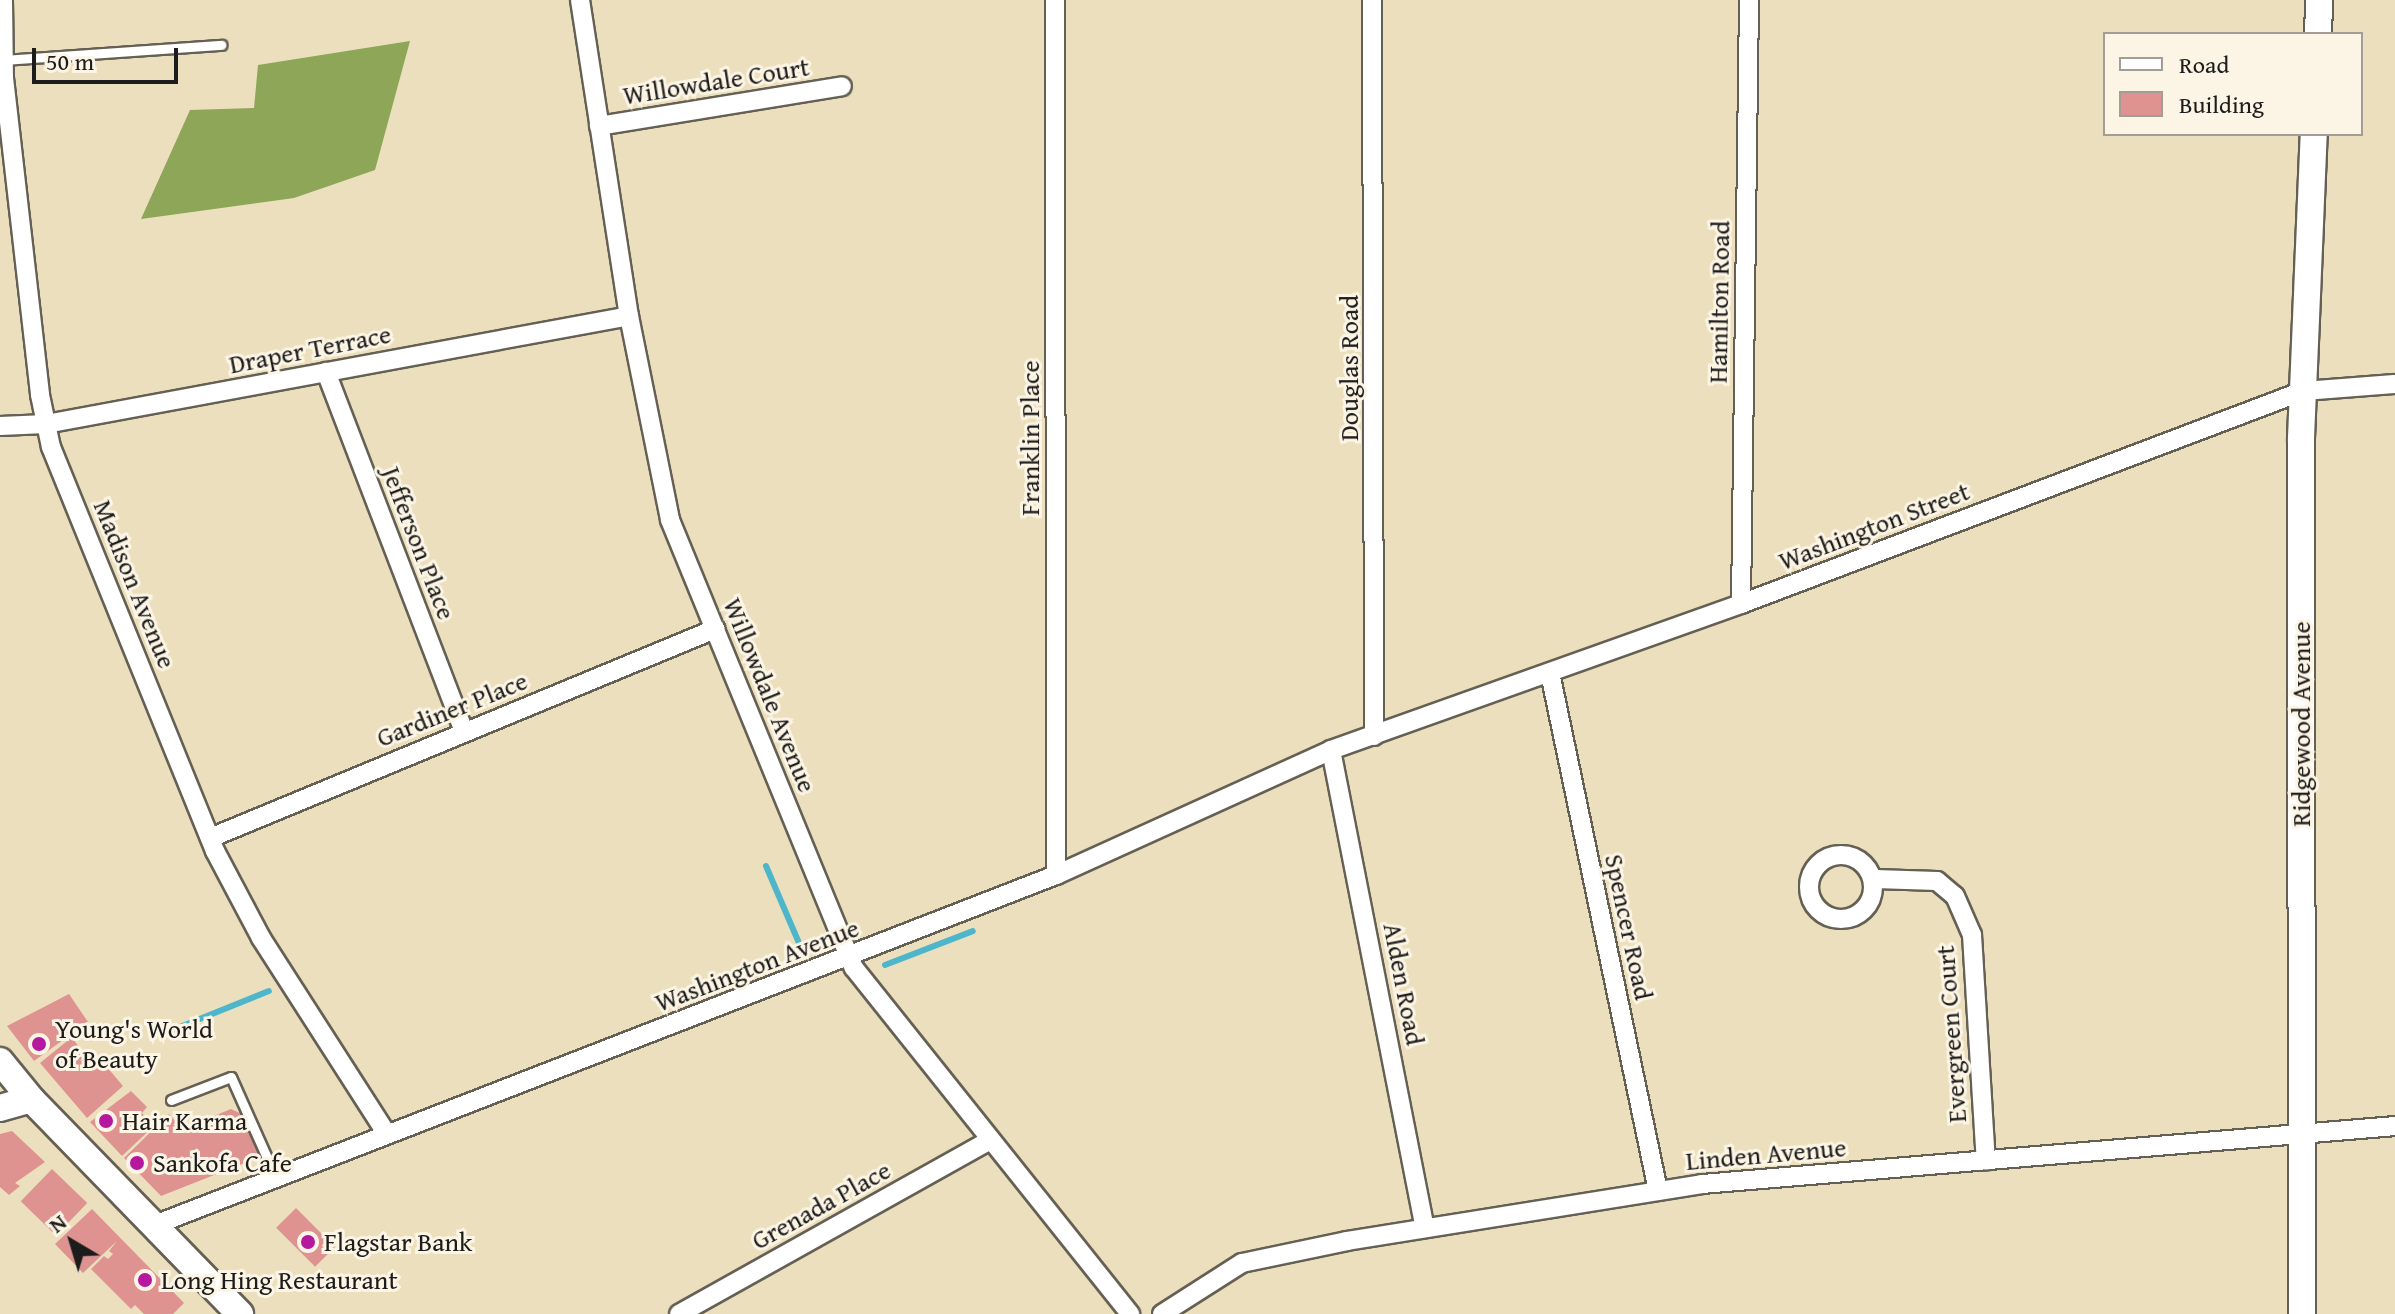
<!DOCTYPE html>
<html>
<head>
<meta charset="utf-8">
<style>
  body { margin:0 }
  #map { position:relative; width:2395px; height:1314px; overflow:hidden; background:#ecdfbd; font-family:"Gentium Book Plus",serif }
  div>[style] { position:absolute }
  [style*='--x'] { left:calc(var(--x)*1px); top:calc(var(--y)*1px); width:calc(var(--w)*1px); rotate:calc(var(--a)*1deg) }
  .forest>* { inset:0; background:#8da657 }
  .stream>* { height:6px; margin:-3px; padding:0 3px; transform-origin:3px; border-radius:3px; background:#4db6cb }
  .building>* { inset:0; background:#df9391; transform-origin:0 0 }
  .roads { filter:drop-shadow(2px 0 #656054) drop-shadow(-2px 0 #656054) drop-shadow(0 2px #656054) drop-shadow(0 -2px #656054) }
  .lane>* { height:9px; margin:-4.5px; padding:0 4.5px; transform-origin:4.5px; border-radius:4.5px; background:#fff }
  .street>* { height:18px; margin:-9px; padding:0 9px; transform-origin:9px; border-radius:9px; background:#fff }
  .street>.ring { margin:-9px; padding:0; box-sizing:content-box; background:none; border:18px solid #fff; border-radius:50% }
  .secondary>* { height:26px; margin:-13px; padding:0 13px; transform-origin:13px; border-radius:13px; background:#fff }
  .dots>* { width:22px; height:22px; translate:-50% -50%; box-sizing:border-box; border:4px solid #fcf5e5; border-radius:50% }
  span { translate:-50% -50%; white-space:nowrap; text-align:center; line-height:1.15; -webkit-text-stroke:6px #fcf5e5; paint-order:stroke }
  .street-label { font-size:26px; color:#1c1c1c }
  .poi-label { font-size:26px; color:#1c1c1c }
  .left { translate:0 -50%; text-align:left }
  .legend { position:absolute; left:2103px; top:32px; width:260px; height:104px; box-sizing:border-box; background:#fcf5e5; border:2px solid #a29e95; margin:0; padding:10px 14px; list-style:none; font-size:24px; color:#1c1c1c }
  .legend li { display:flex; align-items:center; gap:16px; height:40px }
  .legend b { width:40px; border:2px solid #a29e95 }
  .north { position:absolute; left:32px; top:1202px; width:80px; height:80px; -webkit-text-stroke:6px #fcf5e5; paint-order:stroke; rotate:322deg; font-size:22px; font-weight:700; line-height:32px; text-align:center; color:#1c1c1c }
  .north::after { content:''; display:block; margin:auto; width:28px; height:36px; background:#1c1c1c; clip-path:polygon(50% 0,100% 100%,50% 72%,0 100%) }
  .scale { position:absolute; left:32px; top:48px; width:146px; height:36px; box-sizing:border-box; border:4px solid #1c1c1c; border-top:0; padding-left:10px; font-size:24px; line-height:28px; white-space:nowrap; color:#1c1c1c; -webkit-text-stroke:6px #fcf5e5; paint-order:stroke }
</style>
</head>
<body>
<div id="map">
  <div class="forest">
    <i style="clip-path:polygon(410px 41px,375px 170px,294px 198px,141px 219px,190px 110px,254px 108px,258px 65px)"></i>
  </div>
  <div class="stream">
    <i style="--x:766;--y:866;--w:84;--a:66.8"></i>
    <i style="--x:885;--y:965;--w:94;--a:-21.1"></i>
    <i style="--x:165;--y:1033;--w:112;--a:-22"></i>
  </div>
  <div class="building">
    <i style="clip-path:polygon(69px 994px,88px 1022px,34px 1061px,7px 1026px)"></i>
    <i style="clip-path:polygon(72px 1037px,92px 1067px,101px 1060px,123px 1086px,87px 1118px,40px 1063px)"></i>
    <i style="clip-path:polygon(131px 1091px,147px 1107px,142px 1113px,154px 1126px,122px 1156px,90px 1122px)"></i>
    <i style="clip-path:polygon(231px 1109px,244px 1115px,262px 1156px,161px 1196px,124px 1158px,169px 1114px,182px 1129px)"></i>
    <i style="clip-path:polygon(12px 1131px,45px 1162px,15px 1183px,20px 1186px,9px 1195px,0 1187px,0 1134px)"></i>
    <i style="left:52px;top:1169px;width:49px;height:45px;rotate:44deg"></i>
    <i style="left:296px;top:1208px;width:55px;height:28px;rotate:45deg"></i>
    <i style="clip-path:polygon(92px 1209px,184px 1303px,173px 1314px,144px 1314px,135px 1305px,131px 1309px,91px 1269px,104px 1256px,108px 1259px,113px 1254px,109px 1251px,117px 1241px,83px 1273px,55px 1244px)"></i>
  </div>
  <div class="roads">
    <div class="lane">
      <i style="--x:4;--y:60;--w:218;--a:-4"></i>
      <i style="--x:171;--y:1100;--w:64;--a:-21"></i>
      <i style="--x:231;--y:1077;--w:111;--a:66"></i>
    </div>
    <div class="street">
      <i style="--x:3;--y:0;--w:78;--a:89.3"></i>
      <i style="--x:4;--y:78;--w:319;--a:83.5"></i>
      <i style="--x:40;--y:395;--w:53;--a:78.1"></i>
      <i style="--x:51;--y:447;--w:436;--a:67.9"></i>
      <i style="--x:215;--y:851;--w:98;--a:62.1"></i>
      <i style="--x:261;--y:938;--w:233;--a:57.3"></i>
      <i style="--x:580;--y:0;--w:320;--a:81.2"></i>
      <i style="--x:629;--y:316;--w:208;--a:78.6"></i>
      <i style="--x:670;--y:520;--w:484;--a:67.7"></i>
      <i style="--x:854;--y:968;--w:443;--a:51.4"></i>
      <i style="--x:1055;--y:0;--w:875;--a:89.93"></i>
      <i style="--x:1372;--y:0;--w:736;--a:89.84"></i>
      <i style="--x:599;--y:126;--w:246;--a:-9.3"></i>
      <i style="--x:326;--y:372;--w:386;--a:69"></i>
      <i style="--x:0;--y:426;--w:46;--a:-2.5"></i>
      <i style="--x:46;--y:424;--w:593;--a:-10.49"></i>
      <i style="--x:1741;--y:604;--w:604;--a:-89.24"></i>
      <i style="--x:1550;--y:673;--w:529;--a:78.22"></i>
      <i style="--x:1331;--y:750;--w:487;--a:78.9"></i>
      <i style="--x:210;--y:838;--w:547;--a:-22.48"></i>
      <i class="ring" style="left:1809px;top:855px;width:46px;height:46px"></i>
      <i style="--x:1875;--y:879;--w:62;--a:1.8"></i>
      <i style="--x:1937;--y:881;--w:23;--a:40"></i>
      <i style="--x:1955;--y:896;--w:43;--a:66.4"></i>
      <i style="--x:1972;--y:935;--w:226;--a:86.5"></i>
      <i style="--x:152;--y:1226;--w:970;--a:-21.22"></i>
      <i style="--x:1056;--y:875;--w:302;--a:-24.4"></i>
      <i style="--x:1331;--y:750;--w:435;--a:-19.6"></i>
      <i style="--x:1741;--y:604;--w:601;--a:-20.76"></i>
      <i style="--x:2303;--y:391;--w:92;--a:-4.4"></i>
      <i style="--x:679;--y:1314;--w:354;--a:-29.2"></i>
      <i style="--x:1162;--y:1314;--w:95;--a:-32.5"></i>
      <i style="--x:1242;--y:1263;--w:107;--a:-11.8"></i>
      <i style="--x:1347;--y:1241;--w:360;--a:-9.1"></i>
      <i style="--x:1702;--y:1184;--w:695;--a:-4.78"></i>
    </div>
    <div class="secondary">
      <i style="--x:2318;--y:34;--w:34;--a:-88"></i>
      <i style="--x:0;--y:1061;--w:49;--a:50.8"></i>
      <i style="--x:31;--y:1099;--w:300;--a:45.8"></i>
      <i style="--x:0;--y:1108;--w:32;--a:-16"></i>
      <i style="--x:2302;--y:1314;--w:876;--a:-90.07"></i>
      <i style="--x:2301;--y:438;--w:304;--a:-87.6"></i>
    </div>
  </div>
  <div class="dots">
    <i style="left:39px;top:1044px;background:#b5179e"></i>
    <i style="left:106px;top:1121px;background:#b5179e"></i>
    <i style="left:137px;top:1163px;background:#b5179e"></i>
    <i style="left:308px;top:1242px;background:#b5179e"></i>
    <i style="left:145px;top:1280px;background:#b5179e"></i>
  </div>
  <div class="street-label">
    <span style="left:716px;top:81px;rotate:-9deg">Willowdale Court</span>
    <span style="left:1719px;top:302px;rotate:-89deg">Hamilton Road</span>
    <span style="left:310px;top:349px;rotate:-11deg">Draper Terrace</span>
    <span style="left:1349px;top:368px;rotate:-90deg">Douglas Road</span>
    <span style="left:1030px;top:438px;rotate:-90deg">Franklin Place</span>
    <span style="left:1874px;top:526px;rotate:-21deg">Washington Street</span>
    <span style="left:419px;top:543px;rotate:69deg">Jefferson Place</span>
    <span style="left:135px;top:584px;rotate:68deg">Madison Avenue</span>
    <span style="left:770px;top:695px;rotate:68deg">Willowdale Avenue</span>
    <span style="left:452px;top:709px;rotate:-22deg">Gardiner Place</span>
    <span style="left:2301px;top:724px;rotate:-90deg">Ridgewood Avenue</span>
    <span style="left:1629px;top:927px;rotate:78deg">Spencer Road</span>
    <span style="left:757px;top:965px;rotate:-21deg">Washington Avenue</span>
    <span style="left:1404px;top:984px;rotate:79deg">Alden Road</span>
    <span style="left:1951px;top:1034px;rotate:-94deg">Evergreen Court</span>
    <span style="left:1766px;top:1154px;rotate:-5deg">Linden Avenue</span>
    <span style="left:821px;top:1205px;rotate:-29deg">Grenada Place</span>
  </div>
  <div class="poi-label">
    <span class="left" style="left:55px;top:1044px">Young's World<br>of Beauty</span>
    <span class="left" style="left:122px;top:1121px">Hair Karma</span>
    <span class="left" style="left:153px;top:1163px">Sankofa Cafe</span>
    <span class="left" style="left:324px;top:1242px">Flagstar Bank</span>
    <span class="left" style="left:161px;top:1280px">Long Hing Restaurant</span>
  </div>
  <ul class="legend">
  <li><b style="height:10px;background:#fff"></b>Road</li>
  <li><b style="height:22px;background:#df9391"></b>Building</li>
  </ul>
  <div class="north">N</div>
  <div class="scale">50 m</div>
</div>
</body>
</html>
